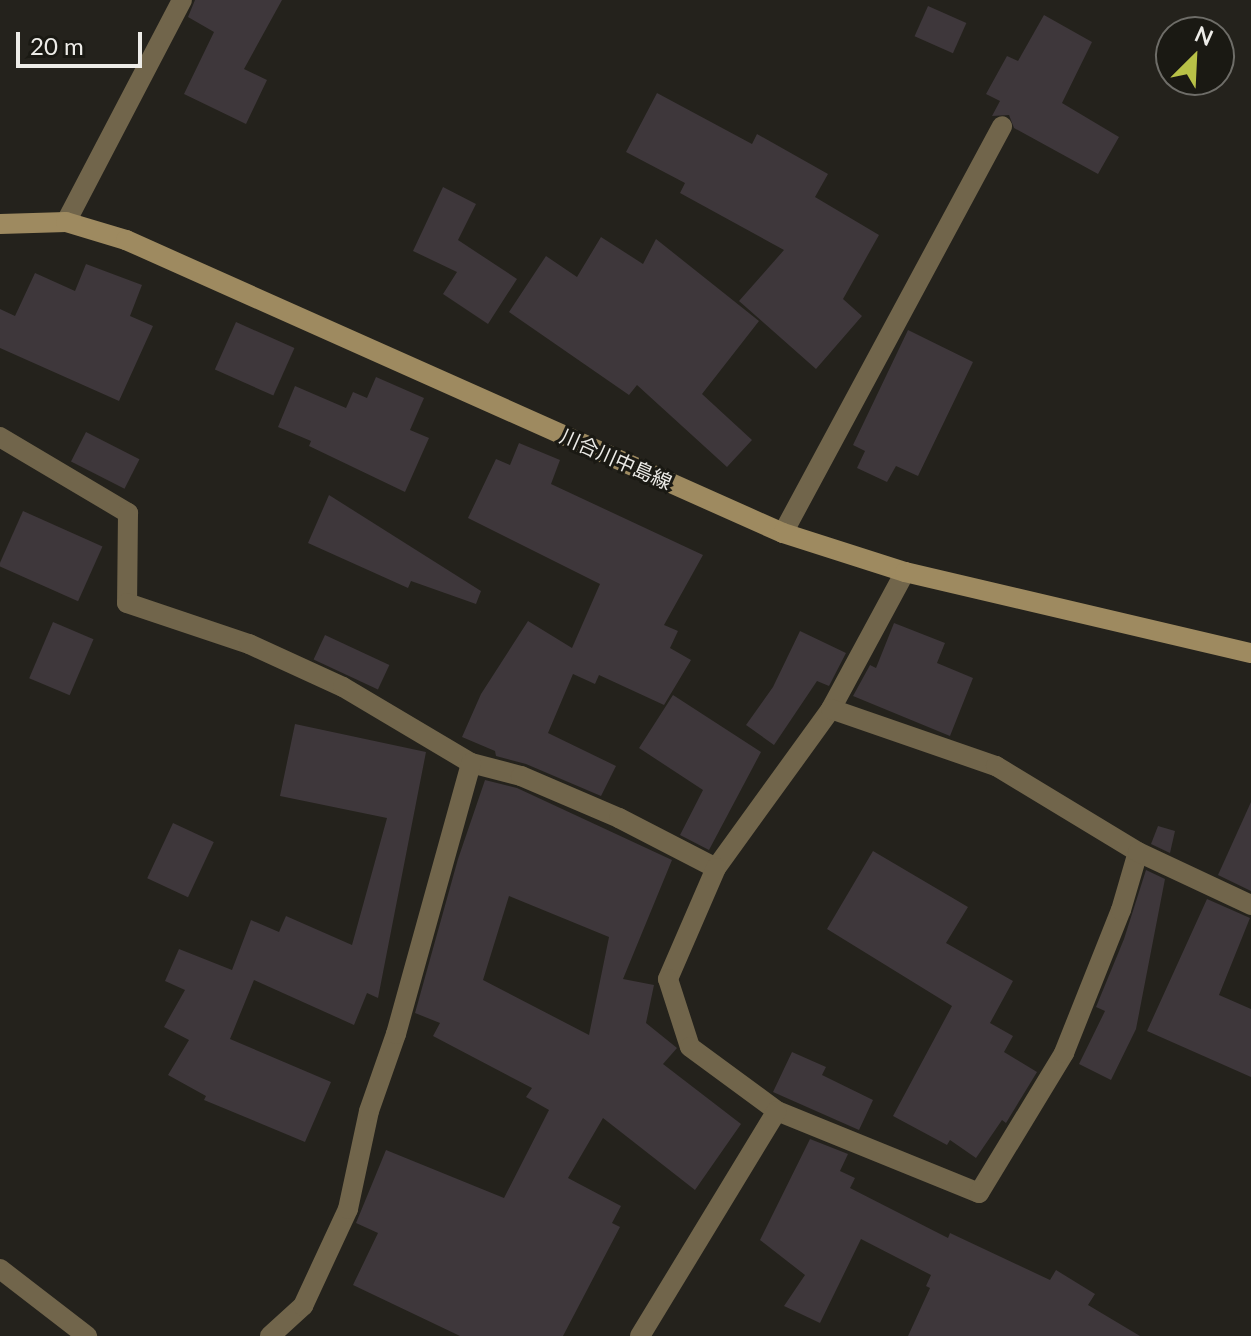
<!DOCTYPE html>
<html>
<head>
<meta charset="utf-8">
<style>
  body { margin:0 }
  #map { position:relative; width:1251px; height:1336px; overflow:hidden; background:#24221c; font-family:Lato,"Noto Sans JP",sans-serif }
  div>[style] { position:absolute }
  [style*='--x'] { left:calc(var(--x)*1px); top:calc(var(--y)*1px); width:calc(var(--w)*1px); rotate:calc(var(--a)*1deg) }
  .building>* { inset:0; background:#3e373b; transform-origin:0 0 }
  .street>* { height:20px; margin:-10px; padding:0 10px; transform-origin:10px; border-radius:10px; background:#71654b }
  .secondary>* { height:20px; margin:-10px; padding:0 10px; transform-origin:10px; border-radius:10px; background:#9e8a60 }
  span { translate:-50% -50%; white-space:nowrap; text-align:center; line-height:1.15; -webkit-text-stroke:6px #1a1913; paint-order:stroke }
  .street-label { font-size:20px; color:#edece8 }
  .north { position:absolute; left:1155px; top:16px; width:80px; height:80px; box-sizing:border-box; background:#1a1913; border:2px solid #6e6d68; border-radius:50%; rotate:24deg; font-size:22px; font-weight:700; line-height:32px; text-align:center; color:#edece8 }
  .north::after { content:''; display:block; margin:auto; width:28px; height:36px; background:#b8c147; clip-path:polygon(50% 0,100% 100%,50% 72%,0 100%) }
  .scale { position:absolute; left:16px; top:32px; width:126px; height:36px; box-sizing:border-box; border:4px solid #edece8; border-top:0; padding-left:10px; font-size:24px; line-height:28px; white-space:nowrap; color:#edece8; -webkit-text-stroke:6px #1a1913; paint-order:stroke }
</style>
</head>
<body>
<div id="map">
  <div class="building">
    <i style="clip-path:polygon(195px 0,282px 0,244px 69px,267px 80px,246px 124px,184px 94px,214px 32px,188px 17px)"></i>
    <i style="left:928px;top:6px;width:42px;height:33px;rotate:24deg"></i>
    <i style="clip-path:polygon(1044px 15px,1092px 42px,1062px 103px,1119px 137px,1098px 174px,1014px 128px,1009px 115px,992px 116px,1000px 101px,986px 94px,1007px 56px,1018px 61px)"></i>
    <i style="clip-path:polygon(657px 93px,752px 144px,757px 134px,828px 174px,815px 197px,879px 235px,843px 299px,862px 316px,816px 369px,739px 301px,784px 250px,680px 193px,685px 183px,626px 152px)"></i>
    <i style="clip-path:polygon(443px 187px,476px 204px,458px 240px,517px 279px,488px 324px,443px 294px,457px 272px,413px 251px)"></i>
    <i style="clip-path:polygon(601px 237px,643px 264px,656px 239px,759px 321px,702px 394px,752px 440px,727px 467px,637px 385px,629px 395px,509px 312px,546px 256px,577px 277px)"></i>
    <i style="clip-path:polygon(86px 264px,142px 285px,130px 316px,153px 326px,119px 401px,0 348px,0 309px,15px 316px,35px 273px,75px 291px)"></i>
    <i style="left:236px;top:322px;width:64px;height:52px;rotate:24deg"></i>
    <i style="clip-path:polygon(908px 330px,973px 362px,918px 476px,896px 466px,887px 482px,857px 468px,865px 451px,853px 445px)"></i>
    <i style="clip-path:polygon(376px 377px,424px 398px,410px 430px,429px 438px,405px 492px,309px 446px,311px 441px,278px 427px,295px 386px,346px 408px,353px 392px,367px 398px)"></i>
    <i style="left:86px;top:432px;width:60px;height:33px;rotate:27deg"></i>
    <i style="clip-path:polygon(519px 443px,560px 460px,551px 484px,703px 555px,664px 625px,678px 631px,670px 648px,691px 660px,664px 705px,599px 675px,595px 684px,573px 674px,548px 733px,616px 766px,601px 796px,526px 764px,496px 756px,495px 751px,462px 737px,481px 694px,528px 621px,572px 648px,600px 584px,468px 518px,496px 459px,510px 465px)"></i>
    <i style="clip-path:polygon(329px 495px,481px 591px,476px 604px,411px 581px,408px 588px,308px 543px)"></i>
    <i style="left:23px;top:511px;width:87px;height:60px;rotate:24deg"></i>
    <i style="left:53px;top:622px;width:44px;height:61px;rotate:23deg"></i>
    <i style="clip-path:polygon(894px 623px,945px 643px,937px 663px,973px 678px,950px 736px,853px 696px,870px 665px,876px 668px)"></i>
    <i style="clip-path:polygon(800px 631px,846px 653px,829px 686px,817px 681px,774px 745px,746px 725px,773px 687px)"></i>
    <i style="left:325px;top:635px;width:71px;height:27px;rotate:25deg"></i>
    <i style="clip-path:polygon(673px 695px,761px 752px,709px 850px,680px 835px,703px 790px,639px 748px)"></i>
    <i style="clip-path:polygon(295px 724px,426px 752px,378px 998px,367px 993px,354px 1025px,254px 980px,230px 1039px,331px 1082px,305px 1142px,204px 1100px,206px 1096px,168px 1075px,189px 1040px,164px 1027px,185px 990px,165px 981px,179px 949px,232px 970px,251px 920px,279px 932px,286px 916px,352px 945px,387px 818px,280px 796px)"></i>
    <i style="clip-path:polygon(evenodd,485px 780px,517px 788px,672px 860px,623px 979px,654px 985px,646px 1023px,677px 1048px,663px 1064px,741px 1124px,695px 1190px,603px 1118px,568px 1178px,621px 1206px,612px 1223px,620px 1227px,563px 1336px,460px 1336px,353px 1285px,378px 1233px,356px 1223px,386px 1150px,504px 1198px,549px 1110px,526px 1097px,532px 1088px,433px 1036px,440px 1023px,415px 1013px,458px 859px,485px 780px,509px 896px,609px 937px,589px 1035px,483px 980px,509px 896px)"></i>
    <i style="clip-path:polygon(1251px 802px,1251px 891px,1218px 875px)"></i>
    <i style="left:173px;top:823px;width:45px;height:61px;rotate:25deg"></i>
    <i style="clip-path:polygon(1158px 826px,1175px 831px,1170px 853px,1151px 844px)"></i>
    <i style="clip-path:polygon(873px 851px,968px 907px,946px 943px,1013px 981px,990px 1023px,1013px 1036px,1004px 1052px,1037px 1072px,1006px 1123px,1002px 1120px,976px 1158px,950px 1140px,947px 1145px,893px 1116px,952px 1006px,827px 929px)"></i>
    <i style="clip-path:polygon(1146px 870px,1165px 879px,1136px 1029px,1111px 1080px,1079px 1064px,1105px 1011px,1096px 1007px,1124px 939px)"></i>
    <i style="clip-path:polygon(1207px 899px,1250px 918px,1219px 995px,1251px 1009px,1251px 1077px,1147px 1031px)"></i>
    <i style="clip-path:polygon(792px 1052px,826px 1067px,822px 1075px,873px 1100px,859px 1130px,773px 1092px)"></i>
    <i style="clip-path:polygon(810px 1139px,848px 1154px,840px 1171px,855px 1178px,850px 1188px,948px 1238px,950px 1233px,1050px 1280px,1056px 1270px,1095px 1294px,1088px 1305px,1140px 1336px,908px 1336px,930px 1288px,926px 1286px,931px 1275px,861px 1239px,820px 1323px,784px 1306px,805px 1275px,760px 1240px)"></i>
  </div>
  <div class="street">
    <i style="--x:66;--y:222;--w:250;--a:-62.4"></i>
    <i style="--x:0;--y:437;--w:149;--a:30.7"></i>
    <i style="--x:128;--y:513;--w:90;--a:90.6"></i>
    <i style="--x:127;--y:603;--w:129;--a:18.6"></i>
    <i style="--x:249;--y:644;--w:103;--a:24.6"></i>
    <i style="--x:343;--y:687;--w:149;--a:30.7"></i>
    <i style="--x:471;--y:763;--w:52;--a:14.6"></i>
    <i style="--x:521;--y:776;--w:107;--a:23.2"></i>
    <i style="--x:619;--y:818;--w:109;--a:27.3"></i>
    <i style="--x:783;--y:533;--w:462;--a:-61.7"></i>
    <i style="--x:905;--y:572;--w:156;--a:118.4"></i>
    <i style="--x:831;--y:709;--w:196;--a:125.9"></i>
    <i style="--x:716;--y:868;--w:121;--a:113.4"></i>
    <i style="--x:668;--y:979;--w:71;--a:72.1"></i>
    <i style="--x:690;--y:1047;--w:108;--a:36.3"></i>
    <i style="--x:777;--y:1111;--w:218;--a:22.1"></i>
    <i style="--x:979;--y:1193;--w:164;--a:-58.7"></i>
    <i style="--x:1064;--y:1053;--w:154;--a:-68.3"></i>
    <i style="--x:1121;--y:910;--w:60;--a:-73.7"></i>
    <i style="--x:831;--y:709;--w:175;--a:19.1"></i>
    <i style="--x:996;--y:766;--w:166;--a:31.2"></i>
    <i style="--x:1138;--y:852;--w:125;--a:25.1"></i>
    <i style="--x:0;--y:1269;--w:110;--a:37.6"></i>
    <i style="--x:270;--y:1336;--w:45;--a:-42.3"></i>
    <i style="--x:303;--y:1306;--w:107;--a:-65.1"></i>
    <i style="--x:348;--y:1209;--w:100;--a:-77.9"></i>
    <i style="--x:369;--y:1111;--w:82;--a:-70.7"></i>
    <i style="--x:396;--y:1034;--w:281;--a:-74.5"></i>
    <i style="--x:640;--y:1336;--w:263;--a:-58.7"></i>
  </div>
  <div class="secondary">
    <i style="--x:0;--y:224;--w:66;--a:-1.7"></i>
    <i style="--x:66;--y:222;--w:63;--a:16.7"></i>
    <i style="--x:126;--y:240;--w:719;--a:24.04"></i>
    <i style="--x:783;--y:533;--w:128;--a:17.7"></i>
    <i style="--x:905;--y:572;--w:355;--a:13.2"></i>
  </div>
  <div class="street-label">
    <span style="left:616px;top:459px;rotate:24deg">川合川中島線</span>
  </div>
  <div class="north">N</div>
  <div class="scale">20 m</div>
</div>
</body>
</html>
